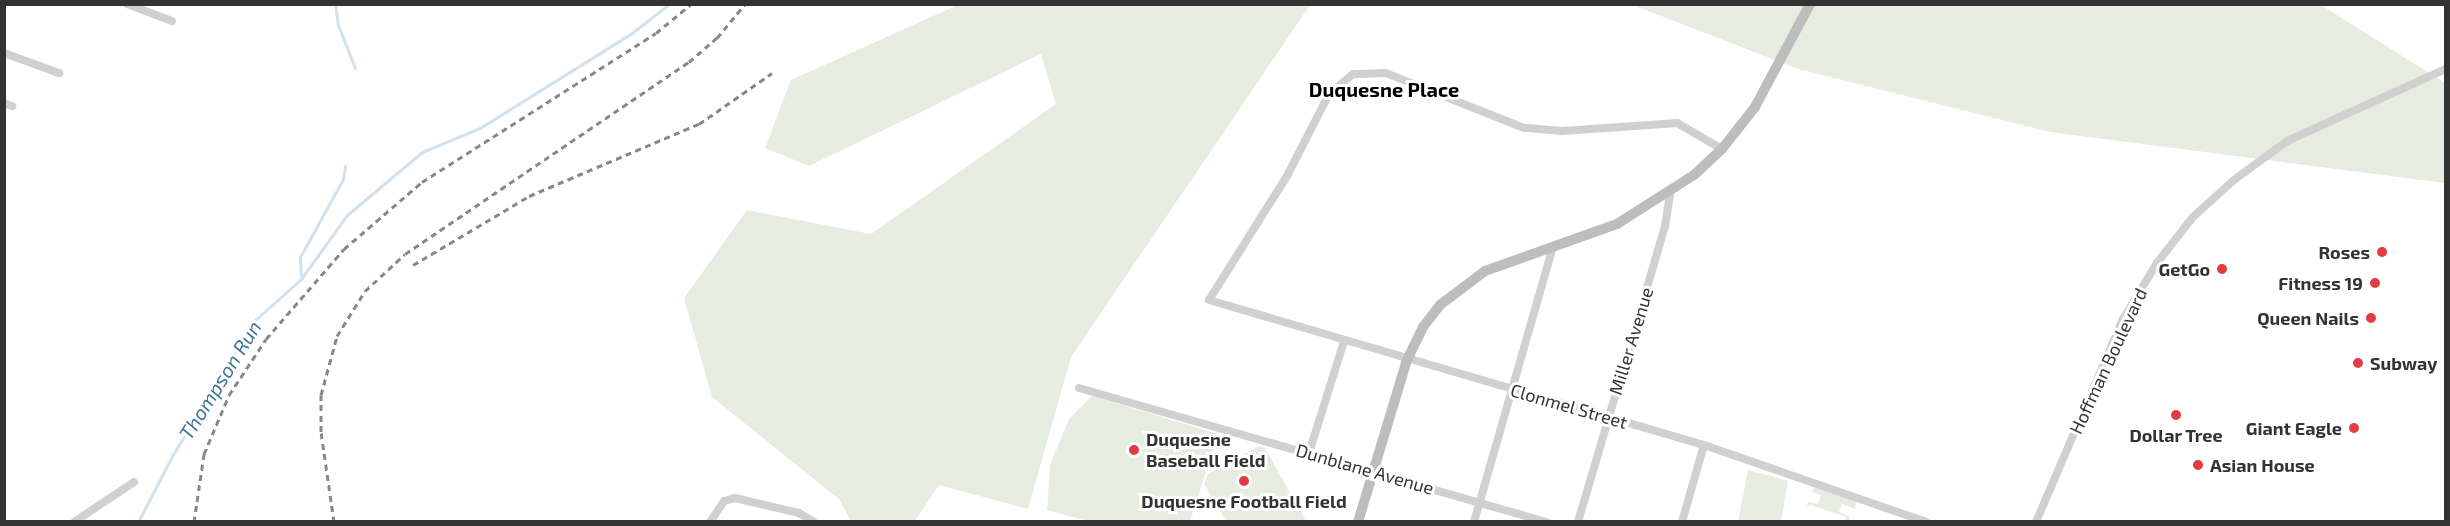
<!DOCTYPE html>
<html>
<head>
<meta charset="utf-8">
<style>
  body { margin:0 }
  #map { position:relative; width:2450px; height:526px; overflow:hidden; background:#fff; font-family:"Exo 2",sans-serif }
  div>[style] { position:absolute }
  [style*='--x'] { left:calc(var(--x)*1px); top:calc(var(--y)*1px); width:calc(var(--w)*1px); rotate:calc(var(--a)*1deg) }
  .green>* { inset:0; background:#e6ecdf }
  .stream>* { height:3px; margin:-1.5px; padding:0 1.5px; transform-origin:1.5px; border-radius:1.5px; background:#cfe2ee }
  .street>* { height:8px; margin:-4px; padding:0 4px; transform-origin:4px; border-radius:4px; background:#d0d0d0 }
  .secondary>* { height:10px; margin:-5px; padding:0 5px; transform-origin:5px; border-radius:5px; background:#bdbdbd }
  .rail>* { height:3px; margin-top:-1.5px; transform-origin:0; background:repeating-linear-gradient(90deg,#888 0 6px,transparent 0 10.5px) }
  .dots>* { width:16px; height:16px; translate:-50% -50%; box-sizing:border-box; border:3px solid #fff; border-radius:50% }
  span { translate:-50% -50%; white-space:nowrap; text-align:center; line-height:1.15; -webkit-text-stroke:6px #fff; paint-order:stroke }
  .poi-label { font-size:18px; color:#333; font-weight:700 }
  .right { translate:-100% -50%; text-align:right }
  .left { translate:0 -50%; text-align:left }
  .street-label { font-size:18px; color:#333 }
  .neighbourhood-label { font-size:20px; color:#000; font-weight:700 }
  .water-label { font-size:20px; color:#3f7597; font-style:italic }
  .frame { position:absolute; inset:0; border:6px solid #333; pointer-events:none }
</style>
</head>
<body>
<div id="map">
  <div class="green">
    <i style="clip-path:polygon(960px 4px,1310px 5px,1071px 357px,1028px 509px,939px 485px,915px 521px,851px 521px,839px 499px,712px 397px,684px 298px,747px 210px,871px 234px,1056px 104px,1041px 54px,809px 166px,765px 148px,791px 80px)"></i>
    <i style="clip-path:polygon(1633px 5px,2321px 5px,2445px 83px,2445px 183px,2050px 132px,1798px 69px)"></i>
    <i style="clip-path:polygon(1092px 396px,1218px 434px,1190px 521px,1088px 521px,1047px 510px,1050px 465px,1069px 419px)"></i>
    <i style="clip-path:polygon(1259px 446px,1265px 448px,1306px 521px,1226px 521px,1204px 484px,1208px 474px)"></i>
    <i style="clip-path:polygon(1748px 470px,1788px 481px,1781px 521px,1738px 521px)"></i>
    <i style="clip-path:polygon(1814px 487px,1856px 501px,1855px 509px,1842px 504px,1839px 512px,1850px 517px,1849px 521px,1845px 521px,1846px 517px,1811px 505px,1806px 507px,1809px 502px,1818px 504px,1821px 495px,1812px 492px)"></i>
  </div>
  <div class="stream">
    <i style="--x:335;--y:4;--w:21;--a:82"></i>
    <i style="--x:338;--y:25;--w:46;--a:68.4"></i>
    <i style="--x:301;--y:276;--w:19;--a:-93"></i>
    <i style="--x:300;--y:257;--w:89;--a:-61.1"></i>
    <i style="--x:343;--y:179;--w:13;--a:-81"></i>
    <i style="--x:138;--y:522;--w:74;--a:-62.7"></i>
    <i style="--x:172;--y:456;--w:159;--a:-58.6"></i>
    <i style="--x:255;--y:320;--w:62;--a:-41.7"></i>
    <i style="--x:301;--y:279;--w:79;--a:-54.3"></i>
    <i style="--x:347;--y:215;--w:98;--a:-40"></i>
    <i style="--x:422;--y:152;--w:63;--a:-22.5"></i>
    <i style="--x:480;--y:128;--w:179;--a:-32"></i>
    <i style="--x:632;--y:33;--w:47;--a:-38.1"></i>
  </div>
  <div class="street">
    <i style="--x:127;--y:4;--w:48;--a:20.7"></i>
    <i style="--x:4;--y:53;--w:59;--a:20"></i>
    <i style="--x:4;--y:103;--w:9;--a:21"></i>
    <i style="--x:1722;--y:149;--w:52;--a:-150"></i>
    <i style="--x:1677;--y:123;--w:115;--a:176"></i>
    <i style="--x:1562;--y:131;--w:38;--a:-175"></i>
    <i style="--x:1524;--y:128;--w:149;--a:-158.3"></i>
    <i style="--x:1386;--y:73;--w:33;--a:178"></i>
    <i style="--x:1353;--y:74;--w:31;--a:140"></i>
    <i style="--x:1329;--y:94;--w:92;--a:117.1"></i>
    <i style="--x:1287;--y:176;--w:146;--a:122.2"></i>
    <i style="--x:1209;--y:300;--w:516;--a:16.33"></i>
    <i style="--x:1704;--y:445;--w:235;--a:19.1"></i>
    <i style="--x:1079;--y:388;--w:487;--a:16"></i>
    <i style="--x:1309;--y:453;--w:117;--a:-72.6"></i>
    <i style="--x:74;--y:522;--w:72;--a:-33.7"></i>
    <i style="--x:710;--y:522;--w:25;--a:-56"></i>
    <i style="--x:724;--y:501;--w:11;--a:-15"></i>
    <i style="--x:735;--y:498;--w:66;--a:13.2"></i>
    <i style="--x:799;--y:513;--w:17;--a:31"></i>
    <i style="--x:1474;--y:522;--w:286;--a:-74"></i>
    <i style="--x:1578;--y:522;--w:309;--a:-73.6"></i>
    <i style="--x:1665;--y:226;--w:33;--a:-81"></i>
    <i style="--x:1682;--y:522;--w:80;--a:-74.1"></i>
    <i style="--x:2036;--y:522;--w:221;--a:-66.8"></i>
    <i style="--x:2123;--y:319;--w:66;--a:-58.7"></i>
    <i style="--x:2157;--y:263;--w:58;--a:-52"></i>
    <i style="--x:2193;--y:217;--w:55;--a:-42.1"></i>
    <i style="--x:2234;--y:180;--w:66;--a:-36.3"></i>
    <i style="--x:2287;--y:141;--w:175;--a:-24.4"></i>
  </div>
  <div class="secondary">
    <i style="--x:1358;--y:522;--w:169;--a:-73.2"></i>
    <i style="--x:1407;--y:360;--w:37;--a:-64"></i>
    <i style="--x:1423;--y:327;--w:28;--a:-52"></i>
    <i style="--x:1440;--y:305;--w:56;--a:-37.1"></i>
    <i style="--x:1485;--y:271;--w:140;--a:-19.6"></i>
    <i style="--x:1617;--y:224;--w:91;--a:-32.5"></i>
    <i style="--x:1694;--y:175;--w:38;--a:-43"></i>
    <i style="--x:1722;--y:149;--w:53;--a:-51.8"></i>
    <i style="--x:1755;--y:107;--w:117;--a:-61.9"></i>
  </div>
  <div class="rail">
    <i style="--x:413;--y:265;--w:135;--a:-30.7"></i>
    <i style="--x:529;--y:196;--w:185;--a:-23"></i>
    <i style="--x:699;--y:124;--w:89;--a:-34.9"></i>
    <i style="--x:194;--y:522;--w:69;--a:-81.6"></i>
    <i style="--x:204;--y:454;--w:64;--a:-67"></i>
    <i style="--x:229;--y:395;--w:67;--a:-56.5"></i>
    <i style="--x:266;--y:339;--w:119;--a:-49.1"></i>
    <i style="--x:344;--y:249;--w:103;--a:-40.7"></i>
    <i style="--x:422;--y:182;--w:277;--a:-32.5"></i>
    <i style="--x:656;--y:33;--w:45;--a:-39.6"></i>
    <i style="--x:334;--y:522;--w:91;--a:-98.2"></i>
    <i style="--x:321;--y:432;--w:37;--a:-90"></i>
    <i style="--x:321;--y:395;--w:61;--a:-74.8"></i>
    <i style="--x:337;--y:336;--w:53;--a:-58.1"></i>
    <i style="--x:365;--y:291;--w:54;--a:-42.8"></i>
    <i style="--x:405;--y:254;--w:343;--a:-34.1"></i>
    <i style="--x:689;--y:62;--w:37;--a:-41"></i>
    <i style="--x:717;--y:38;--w:44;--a:-50.5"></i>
  </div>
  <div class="dots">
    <i style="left:2382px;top:252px;background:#e63946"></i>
    <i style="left:2222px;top:269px;background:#e63946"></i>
    <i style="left:2375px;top:283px;background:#e63946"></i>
    <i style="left:2371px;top:318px;background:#e63946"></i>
    <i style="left:2358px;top:363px;background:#e63946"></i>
    <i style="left:2176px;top:415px;background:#e63946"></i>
    <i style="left:2354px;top:428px;background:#e63946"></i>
    <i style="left:1134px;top:450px;background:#e63946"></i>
    <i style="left:2198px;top:465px;background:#e63946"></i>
    <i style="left:1244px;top:481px;background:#e63946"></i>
  </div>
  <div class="poi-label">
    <span class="right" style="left:2370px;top:252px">Roses</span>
    <span class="right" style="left:2210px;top:269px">GetGo</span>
    <span class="right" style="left:2363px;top:283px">Fitness 19</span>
    <span class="right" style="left:2359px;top:318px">Queen Nails</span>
    <span class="left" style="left:2370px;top:363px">Subway</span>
    <span class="right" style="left:2342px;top:428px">Giant Eagle</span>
    <span style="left:2176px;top:435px">Dollar Tree</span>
    <span class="left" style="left:1146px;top:450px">Duquesne<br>Baseball Field</span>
    <span class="left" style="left:2210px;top:465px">Asian House</span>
    <span style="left:1244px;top:501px">Duquesne Football Field</span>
  </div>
  <div class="street-label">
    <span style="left:1631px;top:341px;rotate:-73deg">Miller Avenue</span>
    <span style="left:2108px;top:361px;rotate:-65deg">Hoffman Boulevard</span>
    <span style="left:1569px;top:406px;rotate:16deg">Clonmel Street</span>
    <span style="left:1365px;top:469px;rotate:16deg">Dunblane Avenue</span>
  </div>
  <div class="neighbourhood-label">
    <span style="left:1384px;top:89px">Duquesne Place</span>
  </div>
  <div class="water-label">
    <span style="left:220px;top:380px;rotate:-58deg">Thompson Run</span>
  </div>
  <div class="frame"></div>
</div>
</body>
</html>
